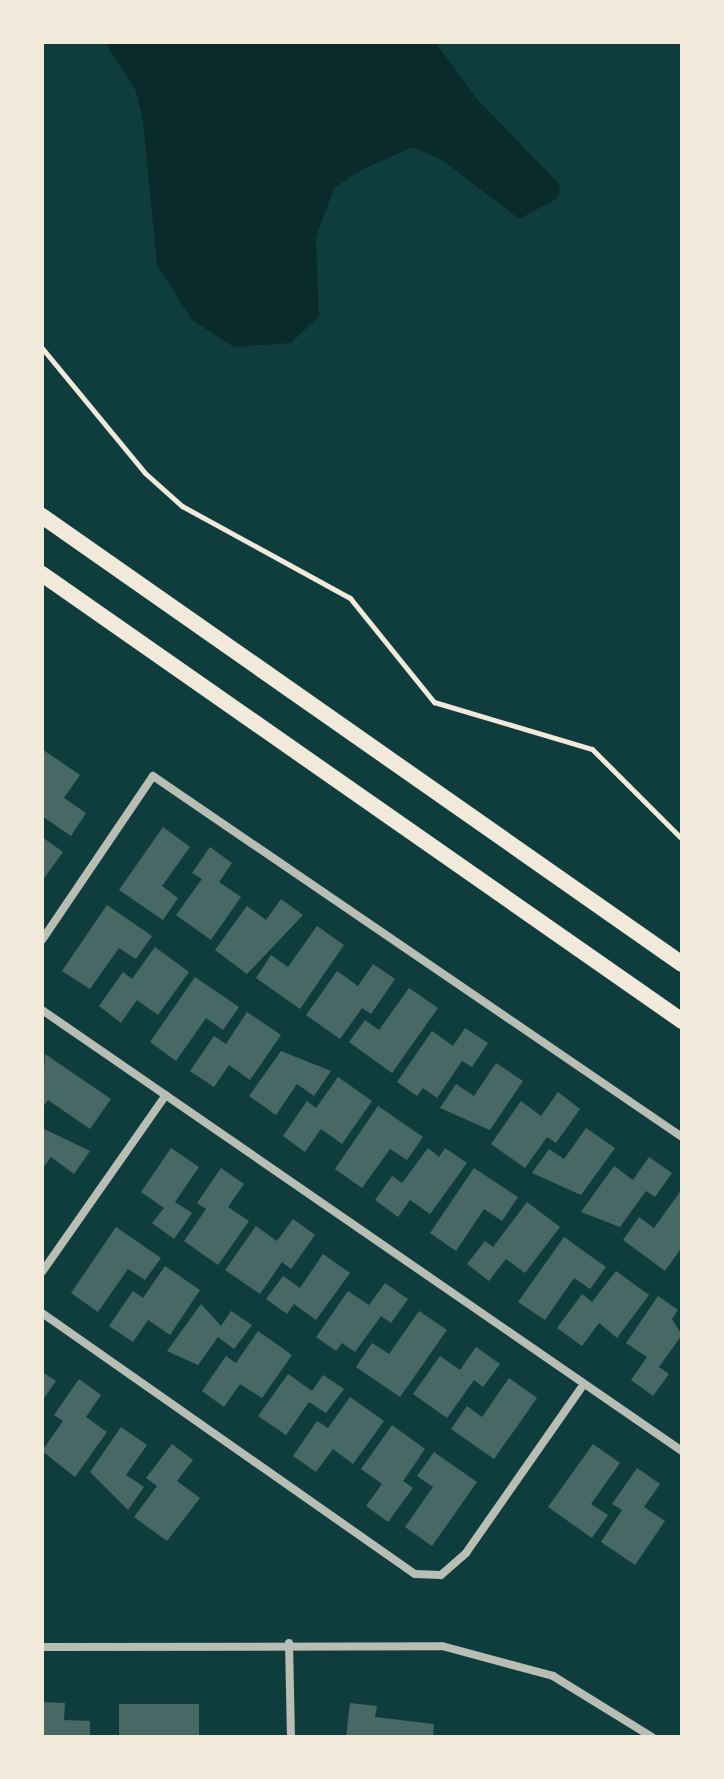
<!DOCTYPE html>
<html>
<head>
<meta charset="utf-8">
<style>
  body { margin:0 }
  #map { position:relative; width:724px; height:1779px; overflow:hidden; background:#0f3d3e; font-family:"Golos Text",sans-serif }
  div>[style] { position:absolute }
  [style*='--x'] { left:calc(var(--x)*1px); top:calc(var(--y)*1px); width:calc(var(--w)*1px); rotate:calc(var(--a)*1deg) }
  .water>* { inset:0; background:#0a2a2b }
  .building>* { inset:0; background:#486865; transform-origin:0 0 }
  .path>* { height:5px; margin:-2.5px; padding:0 2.5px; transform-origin:2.5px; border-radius:2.5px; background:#f1e9da }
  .minor>* { height:8px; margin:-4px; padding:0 4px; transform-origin:4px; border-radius:4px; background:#b8beb3 }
  .secondary>* { height:16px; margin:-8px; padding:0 8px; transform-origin:8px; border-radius:8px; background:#f1e9da }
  span { translate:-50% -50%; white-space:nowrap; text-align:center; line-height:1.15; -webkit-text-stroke:6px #f1e9da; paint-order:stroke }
  .frame { position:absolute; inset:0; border:44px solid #f1e9da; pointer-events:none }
</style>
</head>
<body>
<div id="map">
  <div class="water">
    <i style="clip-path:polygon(105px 42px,435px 42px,477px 99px,560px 185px,558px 198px,519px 219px,442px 160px,413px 147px,361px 170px,334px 188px,316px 237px,319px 316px,291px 343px,234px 347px,192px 320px,157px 265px,143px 122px,136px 91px)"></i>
  </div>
  <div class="building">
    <i style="clip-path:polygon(42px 749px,80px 775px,64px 798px,86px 813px,71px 836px,42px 816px)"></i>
    <i style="clip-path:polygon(163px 827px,190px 847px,162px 886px,178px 898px,163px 920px,119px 890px)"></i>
    <i style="clip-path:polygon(42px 837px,63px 852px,42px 881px)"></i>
    <i style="clip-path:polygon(210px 847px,232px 863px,219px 882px,241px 897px,211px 940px,176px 915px,202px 879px,192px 873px)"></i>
    <i style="clip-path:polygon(281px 899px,303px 915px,247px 974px,215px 950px,247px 906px,266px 920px)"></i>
    <i style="clip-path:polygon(107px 905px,152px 936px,136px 959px,119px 948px,90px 989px,62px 971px)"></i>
    <i style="clip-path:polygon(317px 926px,344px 945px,300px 1009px,256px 978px,271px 955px,288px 967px)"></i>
    <i style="clip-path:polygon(155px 947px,189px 972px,158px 1015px,137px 1000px,121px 1023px,99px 1006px,123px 972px,132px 979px)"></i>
    <i style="clip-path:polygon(373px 964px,395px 979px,371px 1014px,362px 1008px,340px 1039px,306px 1015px,337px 971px,358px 986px)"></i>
    <i style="clip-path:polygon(195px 977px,239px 1007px,223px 1030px,206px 1018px,176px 1061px,150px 1042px)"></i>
    <i style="clip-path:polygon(409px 988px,438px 1008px,392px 1073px,349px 1042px,365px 1020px,379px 1030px)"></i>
    <i style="clip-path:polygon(247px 1012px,281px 1035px,250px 1080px,229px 1065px,214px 1087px,190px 1071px,214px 1036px,226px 1044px)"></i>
    <i style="clip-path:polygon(465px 1028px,488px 1043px,472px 1067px,462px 1061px,437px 1098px,423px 1088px,417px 1096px,397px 1082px,432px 1031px,453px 1046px)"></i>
    <i style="clip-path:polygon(281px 1051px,331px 1071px,314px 1096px,297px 1084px,276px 1115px,249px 1096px)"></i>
    <i style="clip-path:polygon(45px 1054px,111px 1099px,90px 1129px,48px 1100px,42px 1108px)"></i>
    <i style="clip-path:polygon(496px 1063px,523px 1081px,490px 1130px,440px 1108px,456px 1084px,474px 1096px)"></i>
    <i style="clip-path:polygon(338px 1077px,372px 1101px,342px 1144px,321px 1129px,305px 1152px,283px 1136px,307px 1101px,316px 1108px)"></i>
    <i style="clip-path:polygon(558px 1092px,580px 1109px,556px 1143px,547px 1137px,525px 1168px,491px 1144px,521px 1101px,541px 1116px)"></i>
    <i style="clip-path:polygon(378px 1106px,423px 1137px,407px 1160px,390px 1149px,362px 1188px,335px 1169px)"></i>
    <i style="clip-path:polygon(42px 1128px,90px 1151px,74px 1174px,51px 1157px,42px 1169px)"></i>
    <i style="clip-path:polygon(586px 1128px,615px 1148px,581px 1195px,532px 1173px,549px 1149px,564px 1159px)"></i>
    <i style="clip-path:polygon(171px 1148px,199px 1167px,175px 1202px,192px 1213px,174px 1239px,152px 1223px,164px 1208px,141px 1192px)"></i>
    <i style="clip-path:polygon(428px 1148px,439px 1157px,445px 1148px,467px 1163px,430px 1214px,410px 1200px,398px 1217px,375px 1200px,392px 1176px,402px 1183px)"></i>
    <i style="clip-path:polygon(649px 1157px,672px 1173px,655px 1197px,646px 1191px,620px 1227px,581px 1212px,614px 1166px,633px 1180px)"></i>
    <i style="clip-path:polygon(221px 1168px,244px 1184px,228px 1207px,249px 1221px,218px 1265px,184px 1241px,206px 1209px,197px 1203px)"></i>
    <i style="clip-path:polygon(474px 1168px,518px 1197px,502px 1221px,484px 1209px,456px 1251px,430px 1233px)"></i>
    <i style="clip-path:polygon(682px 1189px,682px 1247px,665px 1271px,623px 1240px,639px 1217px,654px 1228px)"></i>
    <i style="clip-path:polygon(527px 1202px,560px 1227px,525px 1273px,506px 1259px,489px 1281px,467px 1264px,485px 1241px,493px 1247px)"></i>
    <i style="clip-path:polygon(293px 1219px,315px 1235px,291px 1269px,282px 1262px,260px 1294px,225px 1270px,256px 1226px,277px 1241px)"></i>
    <i style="clip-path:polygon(116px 1227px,161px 1258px,145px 1280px,128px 1269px,98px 1312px,71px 1293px)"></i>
    <i style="clip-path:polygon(564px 1237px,606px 1267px,590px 1289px,574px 1278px,545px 1320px,518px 1302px)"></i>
    <i style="clip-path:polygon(323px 1254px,350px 1273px,316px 1320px,294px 1304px,287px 1314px,266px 1299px,283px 1276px,300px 1288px)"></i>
    <i style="clip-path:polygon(165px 1266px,200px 1290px,170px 1335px,148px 1320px,133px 1342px,109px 1326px,133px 1291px,143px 1298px)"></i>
    <i style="clip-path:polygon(616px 1271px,649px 1295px,617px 1338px,599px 1323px,582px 1346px,557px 1328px,582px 1294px,592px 1302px)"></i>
    <i style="clip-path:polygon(385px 1283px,408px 1299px,391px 1323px,381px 1316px,355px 1352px,342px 1343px,336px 1351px,316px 1337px,348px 1291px,369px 1305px)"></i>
    <i style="clip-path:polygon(658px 1296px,678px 1310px,672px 1319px,682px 1335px,659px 1367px,669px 1374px,653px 1396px,631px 1380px,647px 1357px,626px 1343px)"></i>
    <i style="clip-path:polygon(201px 1304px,221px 1326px,231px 1311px,252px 1325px,234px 1349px,218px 1337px,198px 1365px,167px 1351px)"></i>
    <i style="clip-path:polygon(419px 1311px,447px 1330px,400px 1397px,356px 1367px,372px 1343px,389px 1354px)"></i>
    <i style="clip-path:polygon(258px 1331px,292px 1355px,262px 1398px,240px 1384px,224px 1407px,202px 1391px,226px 1356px,236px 1363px)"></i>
    <i style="clip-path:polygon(476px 1347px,500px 1364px,483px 1387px,474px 1380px,447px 1418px,413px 1394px,440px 1356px,460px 1370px)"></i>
    <i style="clip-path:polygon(42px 1372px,56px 1381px,42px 1401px)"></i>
    <i style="clip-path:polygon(288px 1374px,312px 1391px,323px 1375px,344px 1389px,326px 1413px,309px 1402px,286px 1435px,258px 1416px)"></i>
    <i style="clip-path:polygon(509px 1378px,537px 1398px,494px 1459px,451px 1429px,467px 1406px,482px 1417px)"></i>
    <i style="clip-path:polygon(79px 1379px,101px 1395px,86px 1417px,107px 1432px,75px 1477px,42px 1451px,63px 1421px,54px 1415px)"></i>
    <i style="clip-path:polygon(350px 1397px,384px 1421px,353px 1464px,333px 1449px,316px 1472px,293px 1456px,317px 1421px,328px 1428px)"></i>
    <i style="clip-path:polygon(392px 1425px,425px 1449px,403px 1481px,413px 1488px,388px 1522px,366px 1506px,382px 1484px,361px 1469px)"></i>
    <i style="clip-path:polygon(121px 1427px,147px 1445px,126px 1475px,144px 1487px,128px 1510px,90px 1472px)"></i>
    <i style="clip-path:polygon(172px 1444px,193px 1460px,177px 1481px,200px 1498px,167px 1541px,134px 1517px,157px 1486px,146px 1478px)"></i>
    <i style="clip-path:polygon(593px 1444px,620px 1463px,591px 1504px,608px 1515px,592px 1538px,548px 1507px)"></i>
    <i style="clip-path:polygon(434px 1452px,477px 1482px,432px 1546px,405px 1527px,433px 1487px,417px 1476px)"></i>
    <i style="clip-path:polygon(637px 1468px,660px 1484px,644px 1507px,665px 1521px,635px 1565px,601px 1542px,622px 1510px,612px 1504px)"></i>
    <i style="clip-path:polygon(42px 1702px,65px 1703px,64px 1720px,90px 1721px,90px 1737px,42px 1737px)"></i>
    <i style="clip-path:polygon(350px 1703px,377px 1706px,375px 1717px,434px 1724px,433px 1737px,346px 1737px)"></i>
    <i style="left:199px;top:1704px;width:33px;height:80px;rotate:90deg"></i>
  </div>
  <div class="path">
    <i style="--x:42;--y:348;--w:162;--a:50.5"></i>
    <i style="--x:145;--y:473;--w:50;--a:41.7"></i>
    <i style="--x:182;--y:506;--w:192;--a:28.7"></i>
    <i style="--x:350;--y:598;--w:134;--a:51.1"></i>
    <i style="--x:434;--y:702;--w:165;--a:16.6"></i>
    <i style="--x:592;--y:749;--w:127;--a:45"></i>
  </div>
  <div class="minor">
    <i style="--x:42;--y:940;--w:198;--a:-55.9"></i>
    <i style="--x:153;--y:776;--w:640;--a:34.31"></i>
    <i style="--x:42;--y:1010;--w:777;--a:34.57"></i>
    <i style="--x:42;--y:1272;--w:216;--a:-55"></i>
    <i style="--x:42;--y:1313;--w:455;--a:35"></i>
    <i style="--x:415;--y:1574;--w:26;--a:2"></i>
    <i style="--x:441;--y:1575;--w:33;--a:-41"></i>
    <i style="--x:466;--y:1553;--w:201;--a:-55.1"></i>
    <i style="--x:289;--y:1643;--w:94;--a:88.8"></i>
    <i style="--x:42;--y:1647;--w:400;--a:-0.1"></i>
    <i style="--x:442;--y:1646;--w:115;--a:15.1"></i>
    <i style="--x:553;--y:1676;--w:116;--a:31.6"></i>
  </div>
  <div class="secondary">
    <i style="--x:42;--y:516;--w:781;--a:34.99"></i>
    <i style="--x:42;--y:574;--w:781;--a:34.93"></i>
  </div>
  <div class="frame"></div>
</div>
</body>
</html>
